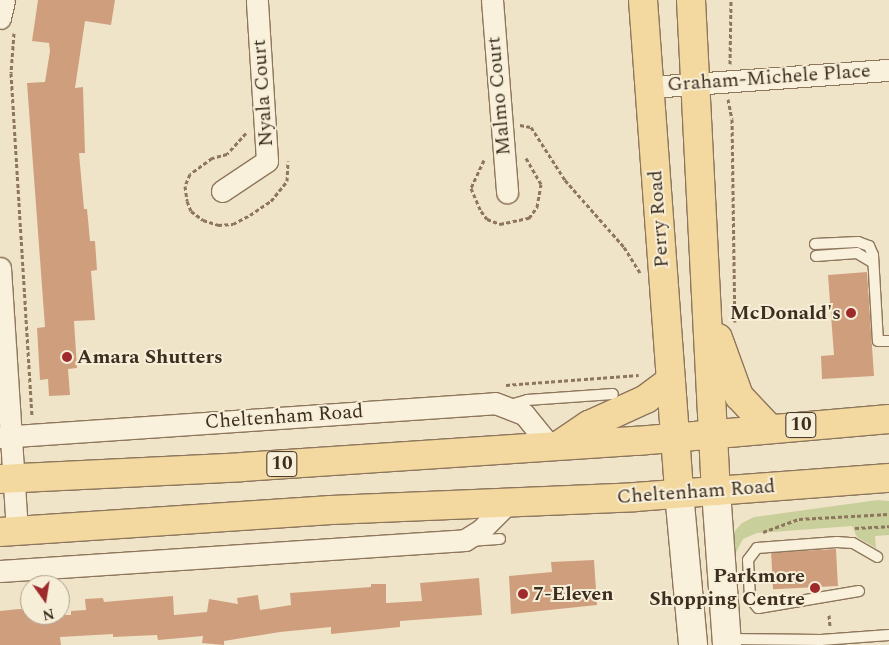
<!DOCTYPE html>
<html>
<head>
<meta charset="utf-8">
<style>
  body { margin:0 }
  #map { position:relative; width:889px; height:645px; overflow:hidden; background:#f0e4c8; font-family:Spectral,serif }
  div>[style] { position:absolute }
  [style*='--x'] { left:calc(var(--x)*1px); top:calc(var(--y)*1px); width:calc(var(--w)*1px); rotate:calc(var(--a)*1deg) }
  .green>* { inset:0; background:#c9cf9b }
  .building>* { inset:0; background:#cf9f7d; transform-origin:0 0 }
  .path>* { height:3px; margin-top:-1.5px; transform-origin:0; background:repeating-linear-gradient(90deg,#8d765c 0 4px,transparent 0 6.5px) }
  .roads { filter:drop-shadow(1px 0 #8d765c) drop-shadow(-1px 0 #8d765c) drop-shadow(0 1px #8d765c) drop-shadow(0 -1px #8d765c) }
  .lane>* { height:10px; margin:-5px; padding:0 5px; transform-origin:5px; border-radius:5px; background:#faf1dc }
  .street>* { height:21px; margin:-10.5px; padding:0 10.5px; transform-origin:10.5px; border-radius:10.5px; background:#faf1dc }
  .secondary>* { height:28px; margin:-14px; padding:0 14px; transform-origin:14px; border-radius:14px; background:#faf1dc }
  .primary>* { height:28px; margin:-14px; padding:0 14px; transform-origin:14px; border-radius:14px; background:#f3d9a0 }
  .dots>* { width:14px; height:14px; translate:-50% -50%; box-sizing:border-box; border:2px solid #f7eed8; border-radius:50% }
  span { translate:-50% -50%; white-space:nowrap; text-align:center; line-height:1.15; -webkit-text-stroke:4px #f7eed8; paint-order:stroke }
  .shield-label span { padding:1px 4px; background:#f7eed8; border:1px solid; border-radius:4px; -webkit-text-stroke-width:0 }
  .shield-label { font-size:19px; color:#3d2e20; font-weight:700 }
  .street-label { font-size:20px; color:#3d2e20 }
  .poi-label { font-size:20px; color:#3d2e20; font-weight:700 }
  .right { translate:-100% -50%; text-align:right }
  .left { translate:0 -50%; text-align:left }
  .north { position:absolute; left:20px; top:575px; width:50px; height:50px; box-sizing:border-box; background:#f7eed8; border:1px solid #ada18e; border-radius:50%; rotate:167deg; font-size:14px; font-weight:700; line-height:20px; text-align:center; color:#3d2e20 }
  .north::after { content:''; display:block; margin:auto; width:18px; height:22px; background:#9e2a2b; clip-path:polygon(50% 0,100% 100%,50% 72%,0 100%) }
</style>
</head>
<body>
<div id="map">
  <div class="green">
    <i style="clip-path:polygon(878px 500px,889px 501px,889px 535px,875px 536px,876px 548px,857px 537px,852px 526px,757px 533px,743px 539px,735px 554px,730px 552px,733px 533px,742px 523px,754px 517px)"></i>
  </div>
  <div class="building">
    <i style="clip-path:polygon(38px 0,115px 0,111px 25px,85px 21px,75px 88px,83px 87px,85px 153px,79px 153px,84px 209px,87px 209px,90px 241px,95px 241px,97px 270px,91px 271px,95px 320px,74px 321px,77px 368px,68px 369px,70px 395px,49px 396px,48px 379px,40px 380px,37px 328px,45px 327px,27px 83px,45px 82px,50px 51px,49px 43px,32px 41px)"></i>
    <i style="clip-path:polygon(867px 272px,874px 376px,822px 379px,821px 356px,834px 355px,828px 275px)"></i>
    <i style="left:836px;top:549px;width:37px;height:65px;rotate:87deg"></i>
    <i style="clip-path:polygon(594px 560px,597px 605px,511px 614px,509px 576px,552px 572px,551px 562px)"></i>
    <i style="clip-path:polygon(479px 578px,482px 615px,400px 621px,400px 627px,331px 634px,331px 627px,280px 632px,224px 641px,224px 645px,202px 643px,203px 636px,158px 640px,157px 635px,113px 637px,113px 634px,60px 637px,61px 645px,0 645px,0 611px,19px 609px,30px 610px,30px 615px,71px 615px,71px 611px,86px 610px,85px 599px,103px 598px,104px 602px,173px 596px,174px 615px,207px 612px,209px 599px,238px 604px,237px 598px,258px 595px,260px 610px,291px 605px,290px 593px,371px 587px,371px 584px,386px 584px,386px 603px,422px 601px,420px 583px)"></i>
  </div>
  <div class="path">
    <i style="--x:14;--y:33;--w:40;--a:94.3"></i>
    <i style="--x:11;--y:73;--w:344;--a:86.5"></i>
    <i style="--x:730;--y:64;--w:64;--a:-89.1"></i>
    <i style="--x:728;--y:99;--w:20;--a:79"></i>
    <i style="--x:732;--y:119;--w:203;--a:89.2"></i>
    <i style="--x:520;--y:125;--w:11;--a:10"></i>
    <i style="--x:531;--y:127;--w:63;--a:57.3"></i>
    <i style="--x:565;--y:180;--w:89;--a:48.6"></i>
    <i style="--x:624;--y:247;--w:31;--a:58"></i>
    <i style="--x:246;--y:133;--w:28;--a:132"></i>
    <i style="--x:227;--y:154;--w:16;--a:165"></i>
    <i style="--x:212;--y:158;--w:27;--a:144"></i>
    <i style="--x:190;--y:174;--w:13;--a:113"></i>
    <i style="--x:185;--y:186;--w:15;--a:82"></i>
    <i style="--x:187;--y:201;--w:11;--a:68"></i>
    <i style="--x:191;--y:211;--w:15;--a:37"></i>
    <i style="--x:203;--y:220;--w:16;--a:18"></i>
    <i style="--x:218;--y:225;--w:15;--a:-4"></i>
    <i style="--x:233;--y:224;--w:19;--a:-28"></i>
    <i style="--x:250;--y:215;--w:25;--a:-34"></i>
    <i style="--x:271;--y:201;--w:26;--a:-51"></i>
    <i style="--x:287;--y:181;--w:20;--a:-87"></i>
    <i style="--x:484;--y:160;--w:31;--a:115"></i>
    <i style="--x:471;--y:188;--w:25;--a:67"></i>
    <i style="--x:481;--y:211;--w:10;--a:53"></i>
    <i style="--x:487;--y:219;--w:14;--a:21"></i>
    <i style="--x:500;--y:224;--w:30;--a:-12"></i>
    <i style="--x:529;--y:218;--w:14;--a:-54"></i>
    <i style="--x:537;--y:207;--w:23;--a:-80"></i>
    <i style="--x:541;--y:184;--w:32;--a:-120"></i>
    <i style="--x:506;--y:385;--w:133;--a:-4.3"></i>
    <i style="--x:855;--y:528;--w:34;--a:-3"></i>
    <i style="--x:763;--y:532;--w:38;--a:-20"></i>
    <i style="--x:799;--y:519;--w:90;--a:-3.2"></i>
    <i style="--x:829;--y:615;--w:11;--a:85"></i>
  </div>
  <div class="roads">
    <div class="lane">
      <i style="--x:815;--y:244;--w:43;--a:-2.7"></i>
      <i style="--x:858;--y:242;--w:12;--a:20"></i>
      <i style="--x:869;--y:246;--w:10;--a:66"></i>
      <i style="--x:873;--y:255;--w:86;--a:86.7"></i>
      <i style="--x:878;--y:341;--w:11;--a:0"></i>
      <i style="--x:816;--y:256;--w:41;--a:-4.2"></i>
      <i style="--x:857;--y:253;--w:17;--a:31"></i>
      <i style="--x:510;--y:405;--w:18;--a:-16"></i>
      <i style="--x:527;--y:400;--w:86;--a:-4"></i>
      <i style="--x:471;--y:541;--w:29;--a:-4"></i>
      <i style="--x:859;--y:591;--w:102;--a:170.4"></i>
      <i style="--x:758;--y:608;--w:13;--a:-129"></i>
      <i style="--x:750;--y:598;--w:38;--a:-93"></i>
      <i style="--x:748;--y:560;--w:15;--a:-53"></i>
      <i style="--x:757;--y:548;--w:80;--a:-4.3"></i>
      <i style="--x:837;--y:542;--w:16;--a:4"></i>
      <i style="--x:853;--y:543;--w:28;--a:30"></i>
      <i style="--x:728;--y:639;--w:93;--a:0.6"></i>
      <i style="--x:821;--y:640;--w:68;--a:-4.2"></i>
    </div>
    <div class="street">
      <i style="--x:492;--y:0;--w:193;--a:85.5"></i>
      <i style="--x:0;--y:18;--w:18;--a:-77"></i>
      <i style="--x:650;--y:87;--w:240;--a:-4.1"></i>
      <i style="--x:222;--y:191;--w:54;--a:-33.7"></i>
      <i style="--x:267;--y:161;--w:161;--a:-93.6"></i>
      <i style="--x:0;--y:268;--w:263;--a:86.3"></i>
      <i style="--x:0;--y:437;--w:496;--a:-3.9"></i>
      <i style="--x:495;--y:403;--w:31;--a:21"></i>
      <i style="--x:524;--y:414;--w:41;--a:50.9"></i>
      <i style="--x:0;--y:571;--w:466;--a:-3.8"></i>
      <i style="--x:465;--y:540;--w:19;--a:-32"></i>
      <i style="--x:481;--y:530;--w:37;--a:-45"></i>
    </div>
    <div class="secondary">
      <i style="--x:716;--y:491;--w:154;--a:85.9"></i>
      <i style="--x:679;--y:493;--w:153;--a:84.7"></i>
    </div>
    <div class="primary">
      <i style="--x:643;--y:0;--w:494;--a:85.8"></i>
      <i style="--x:691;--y:0;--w:492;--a:87.1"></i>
      <i style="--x:718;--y:338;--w:62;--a:70.1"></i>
      <i style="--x:739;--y:396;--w:44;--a:46.8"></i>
      <i style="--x:559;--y:445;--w:36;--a:-34"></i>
      <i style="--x:589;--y:425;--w:63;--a:-24.5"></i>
      <i style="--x:646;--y:399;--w:31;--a:-37"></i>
      <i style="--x:0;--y:479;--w:242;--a:-2.8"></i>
      <i style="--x:242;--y:467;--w:396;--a:-3.8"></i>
      <i style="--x:637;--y:441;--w:253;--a:-5"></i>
      <i style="--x:0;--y:532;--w:332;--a:-3.8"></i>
      <i style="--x:331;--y:510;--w:304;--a:-2.4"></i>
      <i style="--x:635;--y:497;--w:255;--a:-4.3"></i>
    </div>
  </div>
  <div class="dots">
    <i style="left:851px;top:313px;background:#9e2a2b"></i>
    <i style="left:67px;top:357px;background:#9e2a2b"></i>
    <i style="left:815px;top:588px;background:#9e2a2b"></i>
    <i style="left:523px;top:594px;background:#9e2a2b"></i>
  </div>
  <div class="shield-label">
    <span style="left:801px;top:425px">10</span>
    <span style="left:282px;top:464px">10</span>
  </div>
  <div class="street-label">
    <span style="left:769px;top:78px;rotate:-4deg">Graham-Michele Place</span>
    <span style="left:263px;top:93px;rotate:-94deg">Nyala Court</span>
    <span style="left:499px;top:96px;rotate:-95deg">Malmo Court</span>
    <span style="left:659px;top:219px;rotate:-94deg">Perry Road</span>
    <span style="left:284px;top:417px;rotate:-4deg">Cheltenham Road</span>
    <span style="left:696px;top:492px;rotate:-4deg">Cheltenham Road</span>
  </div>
  <div class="poi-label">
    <span class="right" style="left:841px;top:313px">McDonald's</span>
    <span class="left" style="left:77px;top:357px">Amara Shutters</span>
    <span class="right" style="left:805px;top:588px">Parkmore<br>Shopping Centre</span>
    <span class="left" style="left:533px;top:594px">7-Eleven</span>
  </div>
  <div class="north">N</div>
</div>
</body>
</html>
